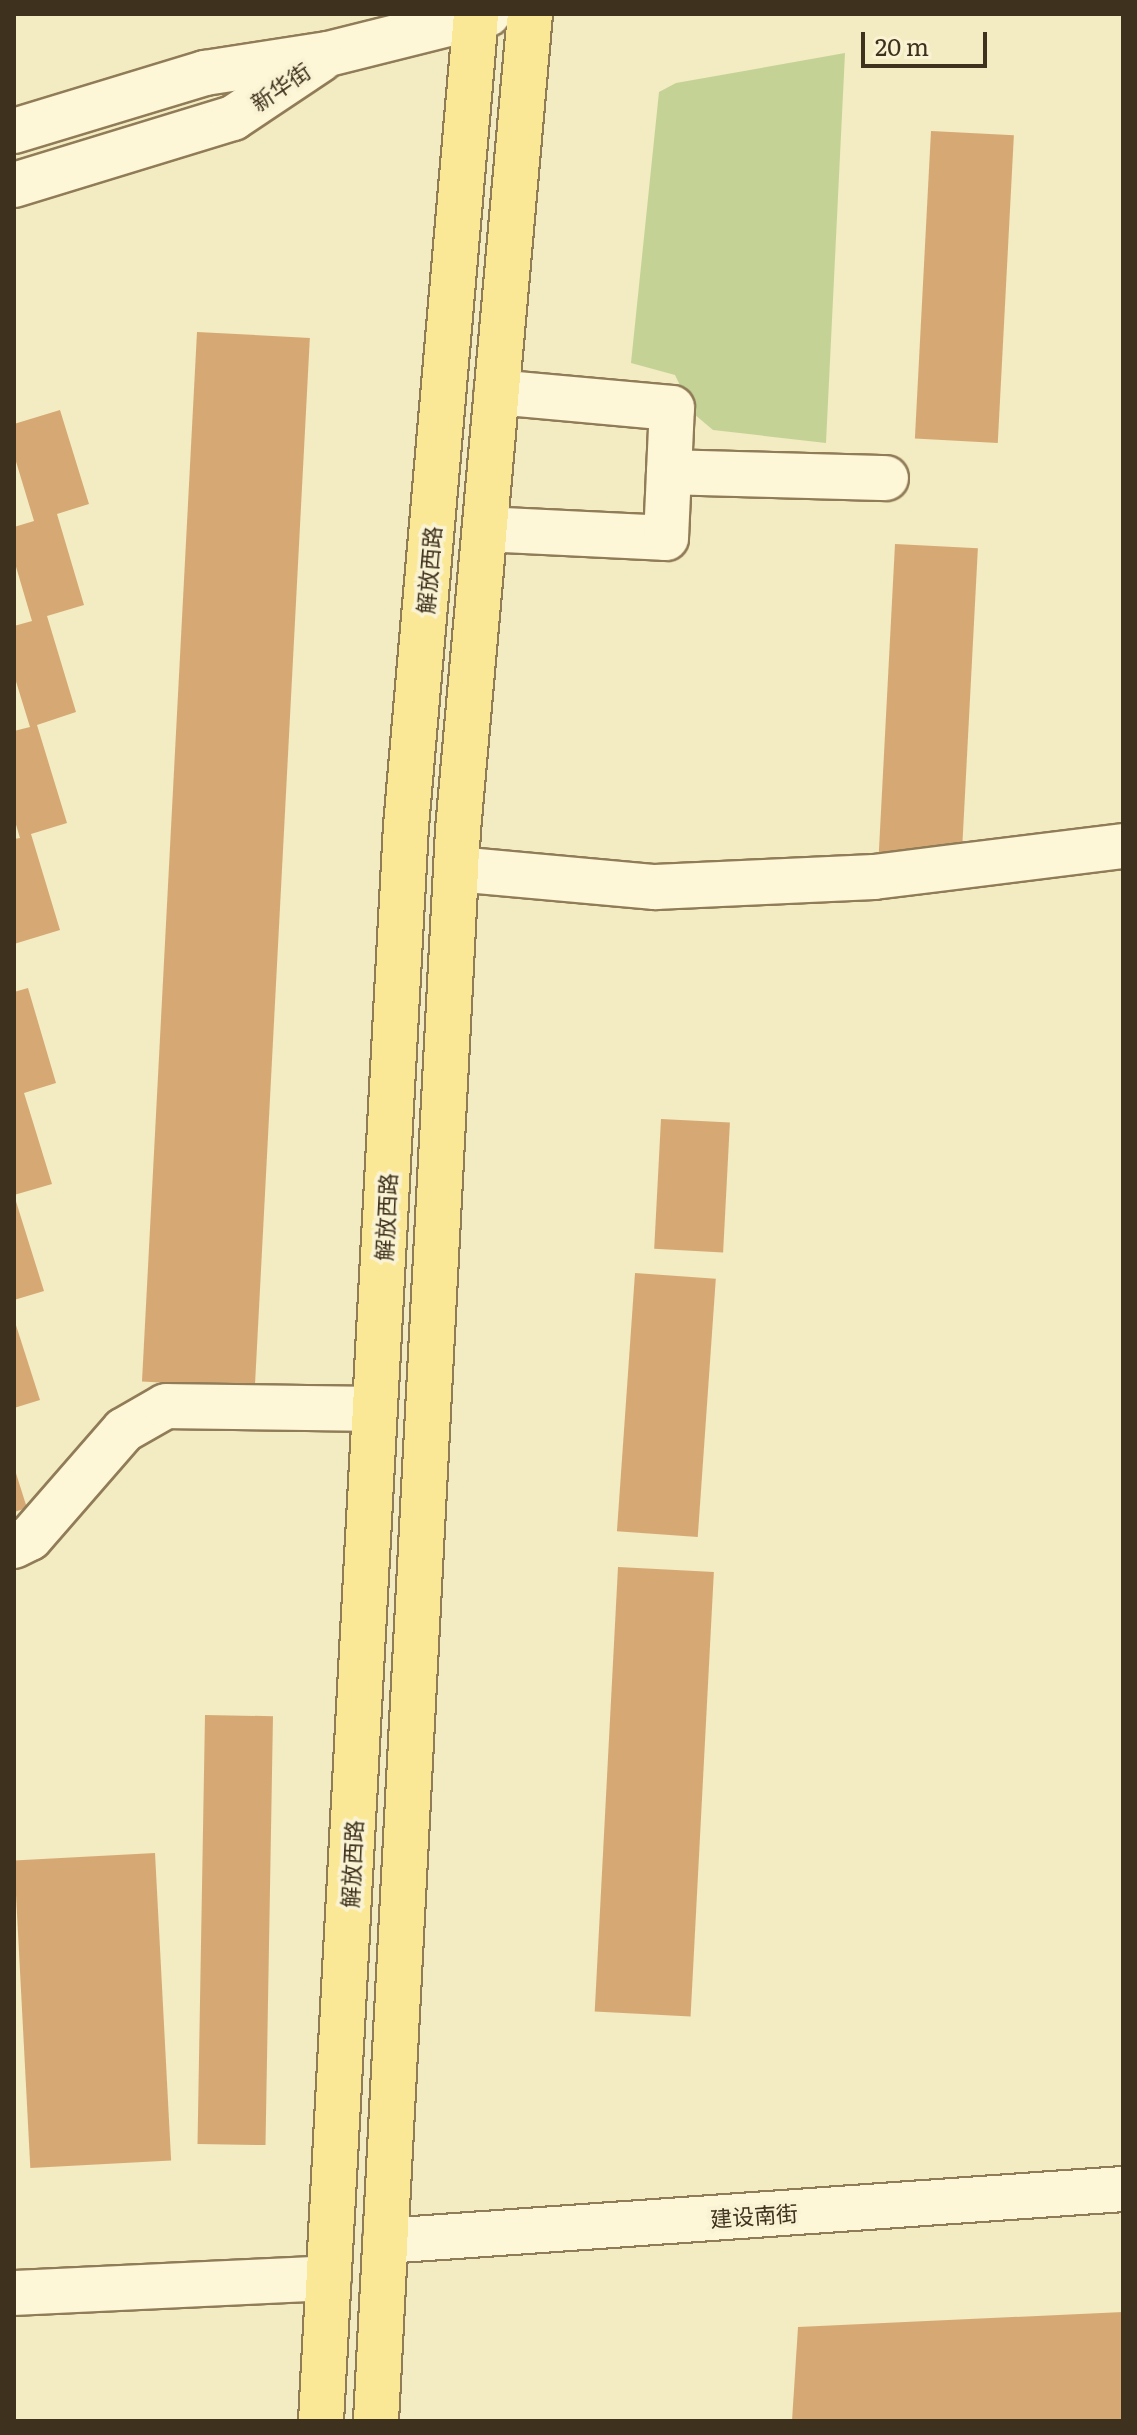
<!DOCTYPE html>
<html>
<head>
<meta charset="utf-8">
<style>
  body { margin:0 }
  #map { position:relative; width:1137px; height:2435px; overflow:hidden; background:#f3ebc2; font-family:Literata,"Noto Sans SC",serif }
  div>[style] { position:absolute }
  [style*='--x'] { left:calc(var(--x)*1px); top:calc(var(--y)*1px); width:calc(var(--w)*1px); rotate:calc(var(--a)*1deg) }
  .green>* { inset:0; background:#c4d395 }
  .building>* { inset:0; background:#d6a974; transform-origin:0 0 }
  .roads { filter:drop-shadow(2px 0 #907c57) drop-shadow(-2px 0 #907c57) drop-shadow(0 2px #907c57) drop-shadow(0 -2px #907c57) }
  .minor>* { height:44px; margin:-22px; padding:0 22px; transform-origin:22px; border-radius:22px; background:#fdf6d7 }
  .major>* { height:44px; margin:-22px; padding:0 22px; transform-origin:22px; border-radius:22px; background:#fbe896 }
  span { translate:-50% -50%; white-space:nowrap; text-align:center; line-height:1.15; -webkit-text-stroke:7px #faf3d3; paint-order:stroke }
  .street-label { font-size:22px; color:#3e311d }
  .frame { position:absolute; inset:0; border:16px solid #3e311d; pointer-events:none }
  .scale { position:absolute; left:861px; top:32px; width:126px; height:36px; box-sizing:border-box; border:4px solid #3e311d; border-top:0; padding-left:10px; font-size:24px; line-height:28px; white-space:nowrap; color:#3e311d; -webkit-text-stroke:6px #faf3d3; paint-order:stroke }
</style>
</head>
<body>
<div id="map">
  <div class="green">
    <i style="clip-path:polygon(845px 53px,826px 443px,713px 430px,694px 414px,675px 375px,631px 363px,659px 92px,676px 83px)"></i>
  </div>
  <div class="building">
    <i style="left:931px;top:131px;width:83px;height:308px;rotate:3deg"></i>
    <i style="left:197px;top:332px;width:113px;height:1051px;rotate:3deg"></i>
    <i style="clip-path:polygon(60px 410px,89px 504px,57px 514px,84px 605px,47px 616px,76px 712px,37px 725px,67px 823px,31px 834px,60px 930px,14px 944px,14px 839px,20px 838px,14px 818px,14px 731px,30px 727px,14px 675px,14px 626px,32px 621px,14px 560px,14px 527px,34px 521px,14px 455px,14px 424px)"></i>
    <i style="left:895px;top:544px;width:83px;height:309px;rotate:3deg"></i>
    <i style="clip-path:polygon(28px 988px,56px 1083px,24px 1093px,52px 1184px,14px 1195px,14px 992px)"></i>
    <i style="left:661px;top:1119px;width:69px;height:130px;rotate:3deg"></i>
    <i style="clip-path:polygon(14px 1195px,44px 1291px,14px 1300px)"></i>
    <i style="left:635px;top:1273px;width:81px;height:259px;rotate:4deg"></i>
    <i style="clip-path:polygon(14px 1319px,40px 1400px,14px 1408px)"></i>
    <i style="clip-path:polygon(14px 1467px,27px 1508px,14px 1512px)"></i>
    <i style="left:618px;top:1567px;width:96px;height:445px;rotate:3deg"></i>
    <i style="left:205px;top:1715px;width:68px;height:429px;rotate:1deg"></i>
    <i style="left:155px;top:1853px;width:308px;height:141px;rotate:87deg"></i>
    <i style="clip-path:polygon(1123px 2312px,1123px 2421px,792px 2421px,798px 2327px)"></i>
  </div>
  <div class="roads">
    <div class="minor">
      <i style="--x:14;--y:131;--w:200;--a:-16.9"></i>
      <i style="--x:205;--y:73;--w:124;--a:-8.8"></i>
      <i style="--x:328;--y:54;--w:165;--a:-14"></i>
      <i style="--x:14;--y:185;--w:229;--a:-17"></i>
      <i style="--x:233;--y:118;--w:105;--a:-33.7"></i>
      <i style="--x:669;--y:472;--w:217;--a:1.6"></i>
      <i style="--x:485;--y:529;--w:181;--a:2.8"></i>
      <i style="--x:666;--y:538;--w:130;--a:-87.4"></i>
      <i style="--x:672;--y:408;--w:176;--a:-174.8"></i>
      <i style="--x:456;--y:869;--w:200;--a:5.2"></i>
      <i style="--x:655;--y:887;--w:219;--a:-2.6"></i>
      <i style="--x:874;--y:877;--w:251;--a:-7.1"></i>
      <i style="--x:14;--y:1546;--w:18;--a:-27"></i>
      <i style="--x:30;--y:1538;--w:143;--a:-49"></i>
      <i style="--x:124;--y:1430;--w:48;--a:-29.7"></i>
      <i style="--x:166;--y:1406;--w:209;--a:0.8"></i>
      <i style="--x:385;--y:2241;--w:740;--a:-4.03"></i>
      <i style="--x:14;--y:2293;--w:315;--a:-2.7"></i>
    </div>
    <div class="major">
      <i style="--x:321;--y:2421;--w:1597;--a:-86.95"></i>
      <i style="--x:406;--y:826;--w:815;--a:-85.07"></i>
      <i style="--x:376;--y:2421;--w:1593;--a:-87.05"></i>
      <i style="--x:458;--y:830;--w:819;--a:-84.96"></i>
    </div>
  </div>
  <div class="street-label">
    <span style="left:280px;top:86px;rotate:-34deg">新华街</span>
    <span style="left:428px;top:570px;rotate:-85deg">解放西路</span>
    <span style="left:385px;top:1217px;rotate:-87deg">解放西路</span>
    <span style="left:351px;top:1864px;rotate:-87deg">解放西路</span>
    <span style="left:754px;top:2215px;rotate:-4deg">建设南街</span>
  </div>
  <div class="frame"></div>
  <div class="scale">20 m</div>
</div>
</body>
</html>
